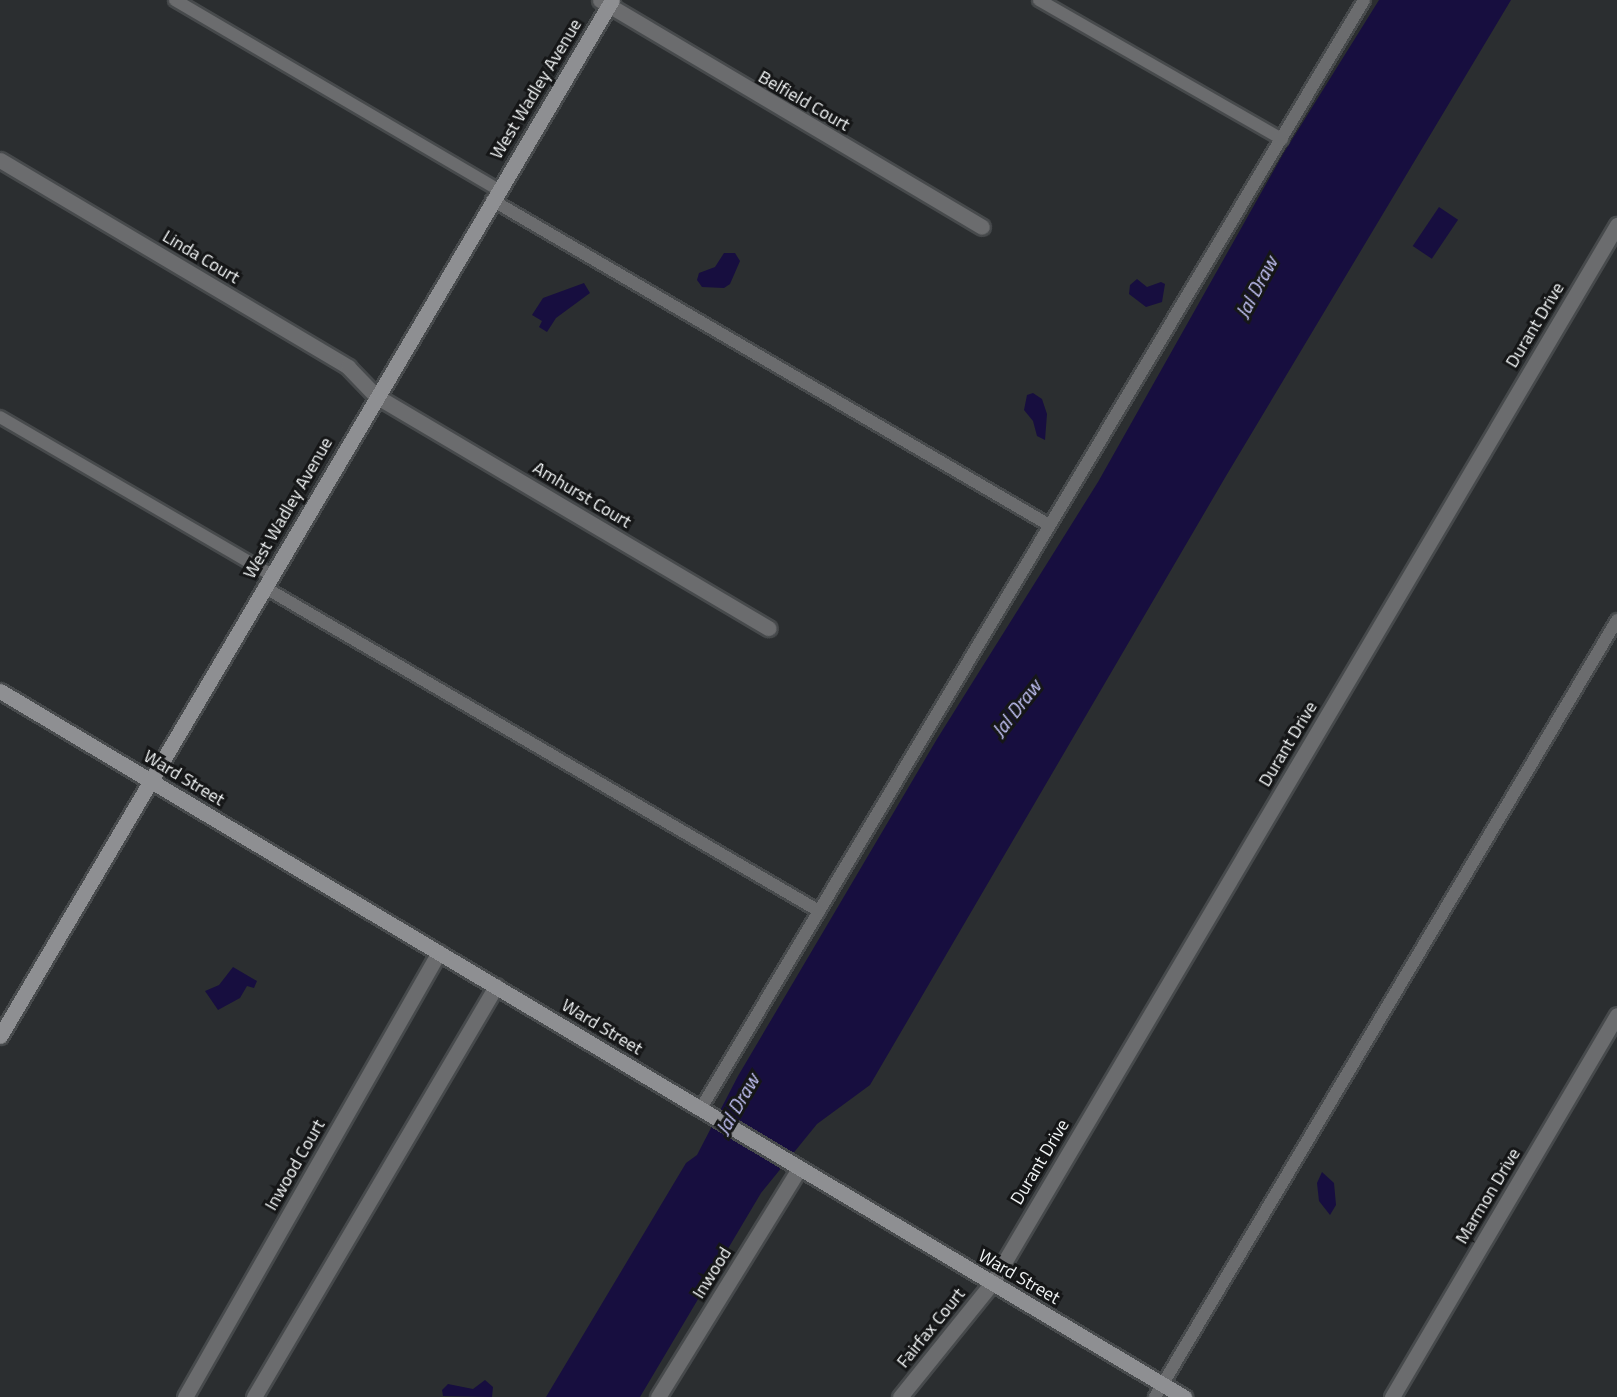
<!DOCTYPE html>
<html>
<head>
<meta charset="utf-8">
<style>
  body { margin:0 }
  #map { position:relative; width:1617px; height:1397px; overflow:hidden; background:#2b2e30; font-family:"Titillium Web",sans-serif }
  div>[style] { position:absolute }
  [style*='--x'] { left:calc(var(--x)*1px); top:calc(var(--y)*1px); width:calc(var(--w)*1px); rotate:calc(var(--a)*1deg) }
  .water>* { inset:0; background:#170e3f; transform-origin:0 0 }
  .roads { filter:drop-shadow(2px 0 #474a4c) drop-shadow(-2px 0 #474a4c) drop-shadow(0 2px #474a4c) drop-shadow(0 -2px #474a4c) }
  .lane>* { height:12px; margin:-6px; padding:0 6px; transform-origin:6px; border-radius:6px; background:#6b6c6e }
  .street>* { height:15px; margin:-7.5px; padding:0 7.5px; transform-origin:7.5px; border-radius:7.5px; background:#6b6c6e }
  .secondary>* { height:15px; margin:-7.5px; padding:0 7.5px; transform-origin:7.5px; border-radius:7.5px; background:#8e8f92 }
  span { translate:-50% -50%; white-space:nowrap; text-align:center; line-height:1.15; -webkit-text-stroke:6px #151617; paint-order:stroke }
  .street-label { font-size:18px; color:#f2f5f6 }
  .water-label { font-size:20px; color:#c2c2f5; font-style:italic }
</style>
</head>
<body>
<div id="map">
  <div class="water">
    <i style="clip-path:polygon(1379px 0,1511px 0,1226px 476px,870px 1085px,817px 1124px,761px 1193px,640px 1397px,546px 1397px,686px 1163px,697px 1155px,738px 1076px,937px 739px,1098px 482px,1283px 154px)"></i>
    <i style="left:1439px;top:207px;width:23px;height:47px;rotate:34deg"></i>
    <i style="clip-path:polygon(724px 253px,735px 253px,740px 261px,730px 284px,724px 288px,702px 287px,697px 280px,699px 273px,715px 267px)"></i>
    <i style="clip-path:polygon(1137px 279px,1147px 287px,1161px 282px,1165px 284px,1162px 302px,1146px 307px,1129px 294px,1130px 285px)"></i>
    <i style="clip-path:polygon(584px 283px,590px 293px,556px 318px,547px 332px,539px 327px,542px 321px,532px 315px,543px 298px)"></i>
    <i style="clip-path:polygon(1033px 393px,1042px 399px,1047px 414px,1045px 440px,1037px 436px,1033px 421px,1024px 410px,1027px 395px)"></i>
    <i style="clip-path:polygon(233px 967px,257px 981px,254px 988px,247px 986px,240px 998px,218px 1010px,205px 991px,219px 985px)"></i>
    <i style="clip-path:polygon(1322px 1172px,1334px 1183px,1336px 1205px,1330px 1215px,1319px 1201px,1317px 1183px)"></i>
    <i style="clip-path:polygon(485px 1380px,493px 1387px,492px 1397px,443px 1396px,442px 1390px,448px 1384px,473px 1389px)"></i>
  </div>
  <div class="roads">
    <div class="lane">
      <i style="--x:175;--y:0;--w:376;--a:30.4"></i>
      <i style="--x:1039;--y:0;--w:280;--a:29.8"></i>
      <i style="--x:492;--y:200;--w:645;--a:30.26"></i>
      <i style="--x:0;--y:417;--w:314;--a:30.2"></i>
      <i style="--x:264;--y:587;--w:643;--a:30.28"></i>
      <i style="--x:700;--y:1110;--w:1293;--a:-59.11"></i>
      <i style="--x:1155;--y:1397;--w:904;--a:-59.26"></i>
    </div>
    <div class="street">
      <i style="--x:600;--y:0;--w:444;--a:30.7"></i>
      <i style="--x:0;--y:160;--w:405;--a:30.7"></i>
      <i style="--x:348;--y:367;--w:40;--a:46"></i>
      <i style="--x:376;--y:396;--w:456;--a:30.6"></i>
      <i style="--x:185;--y:1397;--w:512;--a:-60.28"></i>
      <i style="--x:254;--y:1397;--w:477;--a:-59.5"></i>
      <i style="--x:658;--y:1397;--w:268;--a:-58.3"></i>
      <i style="--x:900;--y:1397;--w:146;--a:-51.1"></i>
      <i style="--x:992;--y:1283;--w:1229;--a:-59.43"></i>
      <i style="--x:1392;--y:1397;--w:443;--a:-59.5"></i>
    </div>
    <div class="secondary">
      <i style="--x:0;--y:691;--w:1379;--a:30.81"></i>
      <i style="--x:0;--y:1036;--w:1203;--a:-59.43"></i>
    </div>
  </div>
  <div class="street-label">
    <span style="left:536px;top:89px;rotate:-59deg">West Wadley Avenue</span>
    <span style="left:804px;top:101px;rotate:30deg">Belfield Court</span>
    <span style="left:201px;top:257px;rotate:31deg">Linda Court</span>
    <span style="left:1535px;top:325px;rotate:-59deg">Durant Drive</span>
    <span style="left:582px;top:495px;rotate:31deg">Amhurst Court</span>
    <span style="left:288px;top:508px;rotate:-60deg">West Wadley Avenue</span>
    <span style="left:1288px;top:744px;rotate:-59deg">Durant Drive</span>
    <span style="left:184px;top:778px;rotate:31deg">Ward Street</span>
    <span style="left:602px;top:1027px;rotate:31deg">Ward Street</span>
    <span style="left:1040px;top:1162px;rotate:-59deg">Durant Drive</span>
    <span style="left:295px;top:1165px;rotate:-60deg">Inwood Court</span>
    <span style="left:1488px;top:1196px;rotate:-59deg">Marmon Drive</span>
    <span style="left:712px;top:1273px;rotate:-58deg">Inwood</span>
    <span style="left:1019px;top:1277px;rotate:30deg">Ward Street</span>
    <span style="left:931px;top:1328px;rotate:-51deg">Fairfax Court</span>
  </div>
  <div class="water-label">
    <span style="left:1256px;top:287px;rotate:-62deg">Jal Draw</span>
    <span style="left:1016px;top:708px;rotate:-52deg">Jal Draw</span>
    <span style="left:737px;top:1104px;rotate:-60deg">Jal Draw</span>
  </div>
</div>
</body>
</html>
